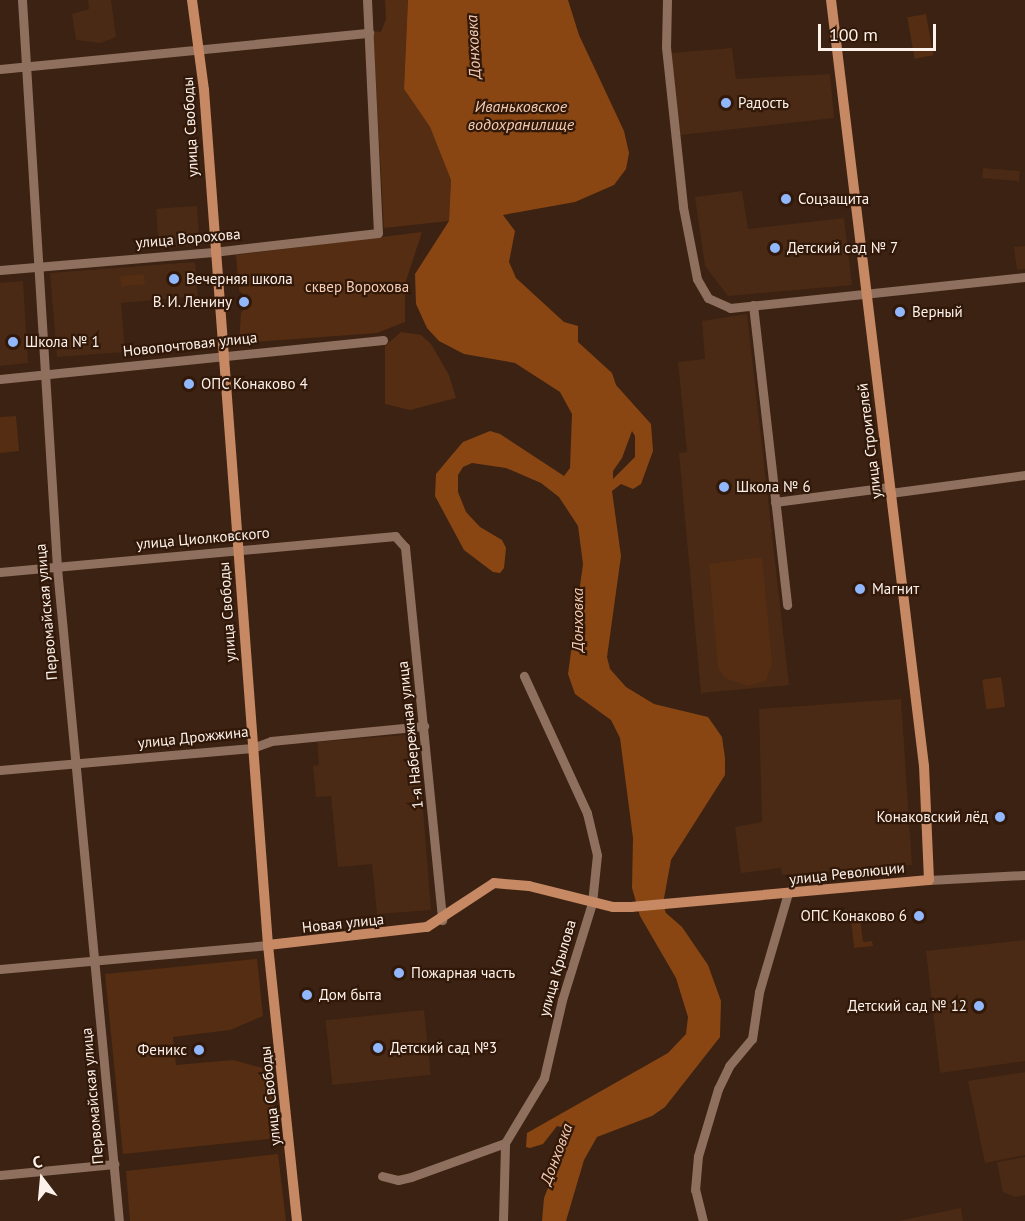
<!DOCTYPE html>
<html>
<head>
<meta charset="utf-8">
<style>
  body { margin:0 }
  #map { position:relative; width:1025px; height:1221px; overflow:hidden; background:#3c2212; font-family:"PT Sans",sans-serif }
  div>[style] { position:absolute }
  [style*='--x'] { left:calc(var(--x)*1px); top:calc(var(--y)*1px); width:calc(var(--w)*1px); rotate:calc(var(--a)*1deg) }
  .built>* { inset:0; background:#4a2a15; transform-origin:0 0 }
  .green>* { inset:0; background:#552d12; transform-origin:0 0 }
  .water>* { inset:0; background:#894613 }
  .minor>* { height:9px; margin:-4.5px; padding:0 4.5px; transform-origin:4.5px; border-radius:4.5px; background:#8f705e }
  .major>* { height:10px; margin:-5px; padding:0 5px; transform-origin:5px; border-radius:5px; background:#c68964 }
  .dots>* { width:16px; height:16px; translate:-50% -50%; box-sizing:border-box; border:3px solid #311808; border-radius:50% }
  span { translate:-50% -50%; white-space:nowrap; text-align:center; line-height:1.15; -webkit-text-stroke:4.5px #311808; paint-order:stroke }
  .poi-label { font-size:15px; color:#fdf2eb }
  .left { translate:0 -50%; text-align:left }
  .right { translate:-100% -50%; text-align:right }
  .street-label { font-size:15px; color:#fdf2eb }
  .park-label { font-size:15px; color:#f5ccb5 }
  .water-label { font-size:16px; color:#f3cab3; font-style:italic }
  .north { position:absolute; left:12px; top:1149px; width:60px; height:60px; -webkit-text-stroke:4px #311808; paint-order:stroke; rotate:344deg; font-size:16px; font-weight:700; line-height:24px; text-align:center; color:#fdf2eb }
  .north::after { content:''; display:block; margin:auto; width:21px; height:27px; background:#fdf2eb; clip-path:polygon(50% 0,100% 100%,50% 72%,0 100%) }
  .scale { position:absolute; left:818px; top:24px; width:118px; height:27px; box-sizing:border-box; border:3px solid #fdf2eb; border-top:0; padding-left:8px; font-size:18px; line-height:21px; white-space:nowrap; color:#fdf2eb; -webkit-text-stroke:4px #311808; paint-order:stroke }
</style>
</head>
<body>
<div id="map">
  <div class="built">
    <i style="clip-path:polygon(88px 0,111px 0,116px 37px,100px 43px,76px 40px,72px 14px,89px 9px)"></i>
    <i style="clip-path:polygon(732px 48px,736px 79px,830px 74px,834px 118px,680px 135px,671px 53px)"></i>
    <i style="left:983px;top:168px;width:37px;height:10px;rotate:5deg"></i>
    <i style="clip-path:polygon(742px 191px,748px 229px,844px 218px,852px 285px,728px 296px,705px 266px,695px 197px)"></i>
    <i style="left:197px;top:206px;width:39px;height:41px;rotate:86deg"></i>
    <i style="clip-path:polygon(1025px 246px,1025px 269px,1017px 270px,1014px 247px)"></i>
    <i style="clip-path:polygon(195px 262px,198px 296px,121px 303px,125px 352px,57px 357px,50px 273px)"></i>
    <i style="clip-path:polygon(23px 281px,28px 363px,0 366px,0 283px)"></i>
    <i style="clip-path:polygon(747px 314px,789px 685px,701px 693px,679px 453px,687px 452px,678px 362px,705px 359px,702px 321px)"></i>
    <i style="clip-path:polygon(901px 699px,912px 865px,782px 875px,781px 868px,741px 873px,735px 827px,762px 822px,759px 709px)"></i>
    <i style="clip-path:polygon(417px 734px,431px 910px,377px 914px,372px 864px,338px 867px,331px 796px,316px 797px,313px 766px,319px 765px,317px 742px)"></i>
    <i style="clip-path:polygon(1025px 940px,1025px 1061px,940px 1073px,926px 951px)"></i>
    <i style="left:424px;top:1010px;width:65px;height:99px;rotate:84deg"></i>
    <i style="clip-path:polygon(1025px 1072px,1025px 1155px,985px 1163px,968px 1081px)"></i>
    <i style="clip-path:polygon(1025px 1157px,1025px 1195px,1015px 1197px,1003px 1192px,997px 1162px)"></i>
    <i style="clip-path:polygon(961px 1208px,963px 1221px,899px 1221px)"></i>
  </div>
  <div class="green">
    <i style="clip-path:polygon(385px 0,408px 0,404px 89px,430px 127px,451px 180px,449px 221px,384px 228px,373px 31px,381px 32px,386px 19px)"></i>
    <i style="left:926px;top:14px;width:42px;height:19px;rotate:80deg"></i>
    <i style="clip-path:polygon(422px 232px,405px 284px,405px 322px,377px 333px,239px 343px,241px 313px,249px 302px,239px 290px,236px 255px)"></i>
    <i style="left:144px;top:274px;width:10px;height:24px;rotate:84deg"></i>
    <i style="clip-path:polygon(401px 332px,421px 335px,431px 344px,449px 375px,456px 398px,410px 410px,385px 404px,385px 346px)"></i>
    <i style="clip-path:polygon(16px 416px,19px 451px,0 453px,0 417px)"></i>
    <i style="clip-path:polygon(762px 557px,772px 664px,766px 681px,747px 686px,725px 678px,718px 667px,709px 564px)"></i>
    <i style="left:1001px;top:677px;width:30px;height:19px;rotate:82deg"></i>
    <i style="clip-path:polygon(860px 918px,863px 942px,872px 941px,873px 946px,854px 948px,851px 919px)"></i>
    <i style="clip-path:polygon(257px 959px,263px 1016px,230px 1030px,173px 1037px,176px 1065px,233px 1060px,270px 1070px,277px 1138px,123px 1154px,105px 974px)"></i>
    <i style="clip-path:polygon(278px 1154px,286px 1221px,130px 1221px,126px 1171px)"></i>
  </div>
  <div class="water">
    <i style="clip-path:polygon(evenodd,408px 0,568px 0,579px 35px,624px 131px,629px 153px,626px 169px,614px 185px,575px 202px,503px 215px,515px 231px,509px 262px,516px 278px,564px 322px,578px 326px,578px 342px,612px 373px,616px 385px,651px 424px,653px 451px,641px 484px,633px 489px,621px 484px,612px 491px,621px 556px,607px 657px,610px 669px,626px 687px,654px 704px,708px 717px,722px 737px,725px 758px,725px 775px,671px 860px,663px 904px,666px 913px,682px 927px,708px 965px,721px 1001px,720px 1037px,665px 1107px,652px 1116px,597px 1137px,584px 1160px,566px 1221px,542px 1221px,544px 1198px,561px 1155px,565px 1128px,557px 1126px,543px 1144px,530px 1148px,526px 1147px,527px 1133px,668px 1053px,686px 1034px,688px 1017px,676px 978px,640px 916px,632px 888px,633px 838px,620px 738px,611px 720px,575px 694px,568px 674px,583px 564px,578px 526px,559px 497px,541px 483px,506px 468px,472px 463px,463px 467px,458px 475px,458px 492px,466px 512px,480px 527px,502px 540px,506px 548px,504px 568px,500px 573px,493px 572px,464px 550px,435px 496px,436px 474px,451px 456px,463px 442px,490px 431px,500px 434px,564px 476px,570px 468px,572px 414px,560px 392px,515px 363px,464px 354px,439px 341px,427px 328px,416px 304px,415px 274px,449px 221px,451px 180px,430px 127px,404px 89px,408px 0,632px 431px,635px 436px,635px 457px,613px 479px,613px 471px,622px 458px,632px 431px)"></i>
  </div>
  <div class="minor">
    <i style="--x:22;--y:0;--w:569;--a:86.47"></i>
    <i style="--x:57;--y:568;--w:656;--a:84.58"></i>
    <i style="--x:667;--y:0;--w:47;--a:91.2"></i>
    <i style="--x:666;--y:47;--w:161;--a:83.9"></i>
    <i style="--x:683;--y:207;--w:73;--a:79"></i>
    <i style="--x:697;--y:279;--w:22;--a:60"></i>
    <i style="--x:708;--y:298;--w:24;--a:24"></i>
    <i style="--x:730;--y:308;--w:297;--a:-6"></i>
    <i style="--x:0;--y:69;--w:371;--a:-5.6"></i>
    <i style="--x:0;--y:270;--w:214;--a:-4.8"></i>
    <i style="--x:213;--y:252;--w:166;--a:-6.6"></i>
    <i style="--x:378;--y:233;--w:233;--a:-92.7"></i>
    <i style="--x:753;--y:305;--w:302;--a:83.5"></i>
    <i style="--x:0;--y:379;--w:385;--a:-5.8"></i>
    <i style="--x:890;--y:493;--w:136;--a:-7.6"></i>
    <i style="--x:775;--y:502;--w:115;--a:-7.5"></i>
    <i style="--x:0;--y:572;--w:397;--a:-5.2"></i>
    <i style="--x:395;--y:536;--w:15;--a:48"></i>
    <i style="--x:405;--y:547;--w:375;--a:84.3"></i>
    <i style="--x:0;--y:770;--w:253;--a:-5"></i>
    <i style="--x:252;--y:748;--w:20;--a:-20"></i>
    <i style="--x:271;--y:741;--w:154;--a:-5.6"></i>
    <i style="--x:929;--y:880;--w:96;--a:-3"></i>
    <i style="--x:0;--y:969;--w:269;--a:-5.1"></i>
    <i style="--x:0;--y:1175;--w:115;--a:-5.5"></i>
    <i style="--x:382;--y:1176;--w:16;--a:14"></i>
    <i style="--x:398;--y:1180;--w:13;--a:-13"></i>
    <i style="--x:411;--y:1177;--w:100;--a:-19.9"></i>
    <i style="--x:505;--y:1143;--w:76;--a:-59"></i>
    <i style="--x:544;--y:1078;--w:80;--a:-77"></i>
    <i style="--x:562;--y:1000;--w:102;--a:-72.8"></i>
    <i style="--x:592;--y:903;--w:48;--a:-84.1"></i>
    <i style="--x:597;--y:855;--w:43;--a:-103.4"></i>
    <i style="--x:587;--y:813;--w:151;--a:-114.7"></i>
    <i style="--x:503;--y:1221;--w:78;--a:-88.5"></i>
    <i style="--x:703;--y:1221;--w:32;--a:-104"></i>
    <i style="--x:695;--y:1190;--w:34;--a:-85"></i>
    <i style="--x:698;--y:1156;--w:70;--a:-73.4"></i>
    <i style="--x:718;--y:1089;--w:25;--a:-64"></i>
    <i style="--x:729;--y:1066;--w:35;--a:-50"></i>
    <i style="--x:752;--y:1039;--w:48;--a:-81.5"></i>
    <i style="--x:759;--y:992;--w:103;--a:-73.7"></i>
  </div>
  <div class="major">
    <i style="--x:192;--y:0;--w:91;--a:82.4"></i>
    <i style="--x:204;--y:90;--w:857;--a:85.72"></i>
    <i style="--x:268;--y:945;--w:278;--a:84"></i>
    <i style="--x:268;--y:945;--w:160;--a:-6.5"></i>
    <i style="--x:427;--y:927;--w:80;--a:-33.3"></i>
    <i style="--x:494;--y:883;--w:35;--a:5"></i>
    <i style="--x:529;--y:886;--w:87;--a:14"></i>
    <i style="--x:613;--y:907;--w:18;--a:0"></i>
    <i style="--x:631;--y:907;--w:299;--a:-5.2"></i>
    <i style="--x:929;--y:880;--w:114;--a:-92.5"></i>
    <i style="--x:924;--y:766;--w:772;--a:-96.92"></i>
  </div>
  <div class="dots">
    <i style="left:726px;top:103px;background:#91b8fd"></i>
    <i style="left:786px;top:199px;background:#91b8fd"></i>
    <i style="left:775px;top:248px;background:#91b8fd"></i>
    <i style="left:174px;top:279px;background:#91b8fd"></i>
    <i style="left:244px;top:302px;background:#91b8fd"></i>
    <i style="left:900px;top:312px;background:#91b8fd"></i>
    <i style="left:13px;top:342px;background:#91b8fd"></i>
    <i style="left:189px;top:384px;background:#91b8fd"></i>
    <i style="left:724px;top:487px;background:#91b8fd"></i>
    <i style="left:860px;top:589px;background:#91b8fd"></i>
    <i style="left:1000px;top:817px;background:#91b8fd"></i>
    <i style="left:919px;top:916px;background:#91b8fd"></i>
    <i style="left:399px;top:973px;background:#91b8fd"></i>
    <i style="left:307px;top:995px;background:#91b8fd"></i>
    <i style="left:979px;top:1006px;background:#91b8fd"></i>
    <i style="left:378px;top:1048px;background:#91b8fd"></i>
    <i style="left:199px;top:1050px;background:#91b8fd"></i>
  </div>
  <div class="poi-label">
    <span class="left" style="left:738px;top:103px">Радость</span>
    <span class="left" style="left:798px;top:199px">Соцзащита</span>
    <span class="left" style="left:787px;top:248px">Детский сад № 7</span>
    <span class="left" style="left:186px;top:279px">Вечерняя школа</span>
    <span class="right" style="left:232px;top:302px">В. И. Ленину</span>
    <span class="left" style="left:912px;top:312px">Верный</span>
    <span class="left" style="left:25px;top:342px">Школа № 1</span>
    <span class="left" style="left:201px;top:384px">ОПС Конаково 4</span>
    <span class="left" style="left:736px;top:487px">Школа № 6</span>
    <span class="left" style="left:872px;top:589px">Магнит</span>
    <span class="right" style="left:988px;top:817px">Конаковский лёд</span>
    <span class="right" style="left:907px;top:916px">ОПС Конаково 6</span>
    <span class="left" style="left:411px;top:973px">Пожарная часть</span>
    <span class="left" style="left:319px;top:995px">Дом быта</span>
    <span class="right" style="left:967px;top:1006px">Детский сад № 12</span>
    <span class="left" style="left:390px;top:1048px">Детский сад №3</span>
    <span class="right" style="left:187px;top:1050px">Феникс</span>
  </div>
  <div class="street-label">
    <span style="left:190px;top:127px;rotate:-93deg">улица Свободы</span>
    <span style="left:188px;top:238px;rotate:-5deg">улица Ворохова</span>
    <span style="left:190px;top:344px;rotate:-6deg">Новопочтовая улица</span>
    <span style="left:869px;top:441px;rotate:-97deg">улица Строителей</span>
    <span style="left:203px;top:538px;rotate:-5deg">улица Циолковского</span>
    <span style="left:46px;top:612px;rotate:-95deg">Первомайская улица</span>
    <span style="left:227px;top:612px;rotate:-94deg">улица Свободы</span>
    <span style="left:410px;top:735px;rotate:-96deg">1-я Набережная улица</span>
    <span style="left:193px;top:737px;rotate:-6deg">улица Дрожжина</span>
    <span style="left:847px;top:873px;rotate:-6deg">улица Революции</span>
    <span style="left:343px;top:923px;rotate:-6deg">Новая улица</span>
    <span style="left:557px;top:968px;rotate:-74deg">улица Крылова</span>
    <span style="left:92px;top:1096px;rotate:-95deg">Первомайская улица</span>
    <span style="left:270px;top:1096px;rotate:-96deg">улица Свободы</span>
  </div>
  <div class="park-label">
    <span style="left:357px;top:287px">сквер Ворохова</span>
  </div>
  <div class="water-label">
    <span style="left:473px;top:47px;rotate:-93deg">Донховка</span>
    <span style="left:521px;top:115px">Иваньковское<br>водохранилище</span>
    <span style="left:577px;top:620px;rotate:-90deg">Донховка</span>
    <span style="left:556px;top:1154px;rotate:-69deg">Донховка</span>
  </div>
  <div class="north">С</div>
  <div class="scale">100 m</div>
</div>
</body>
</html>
